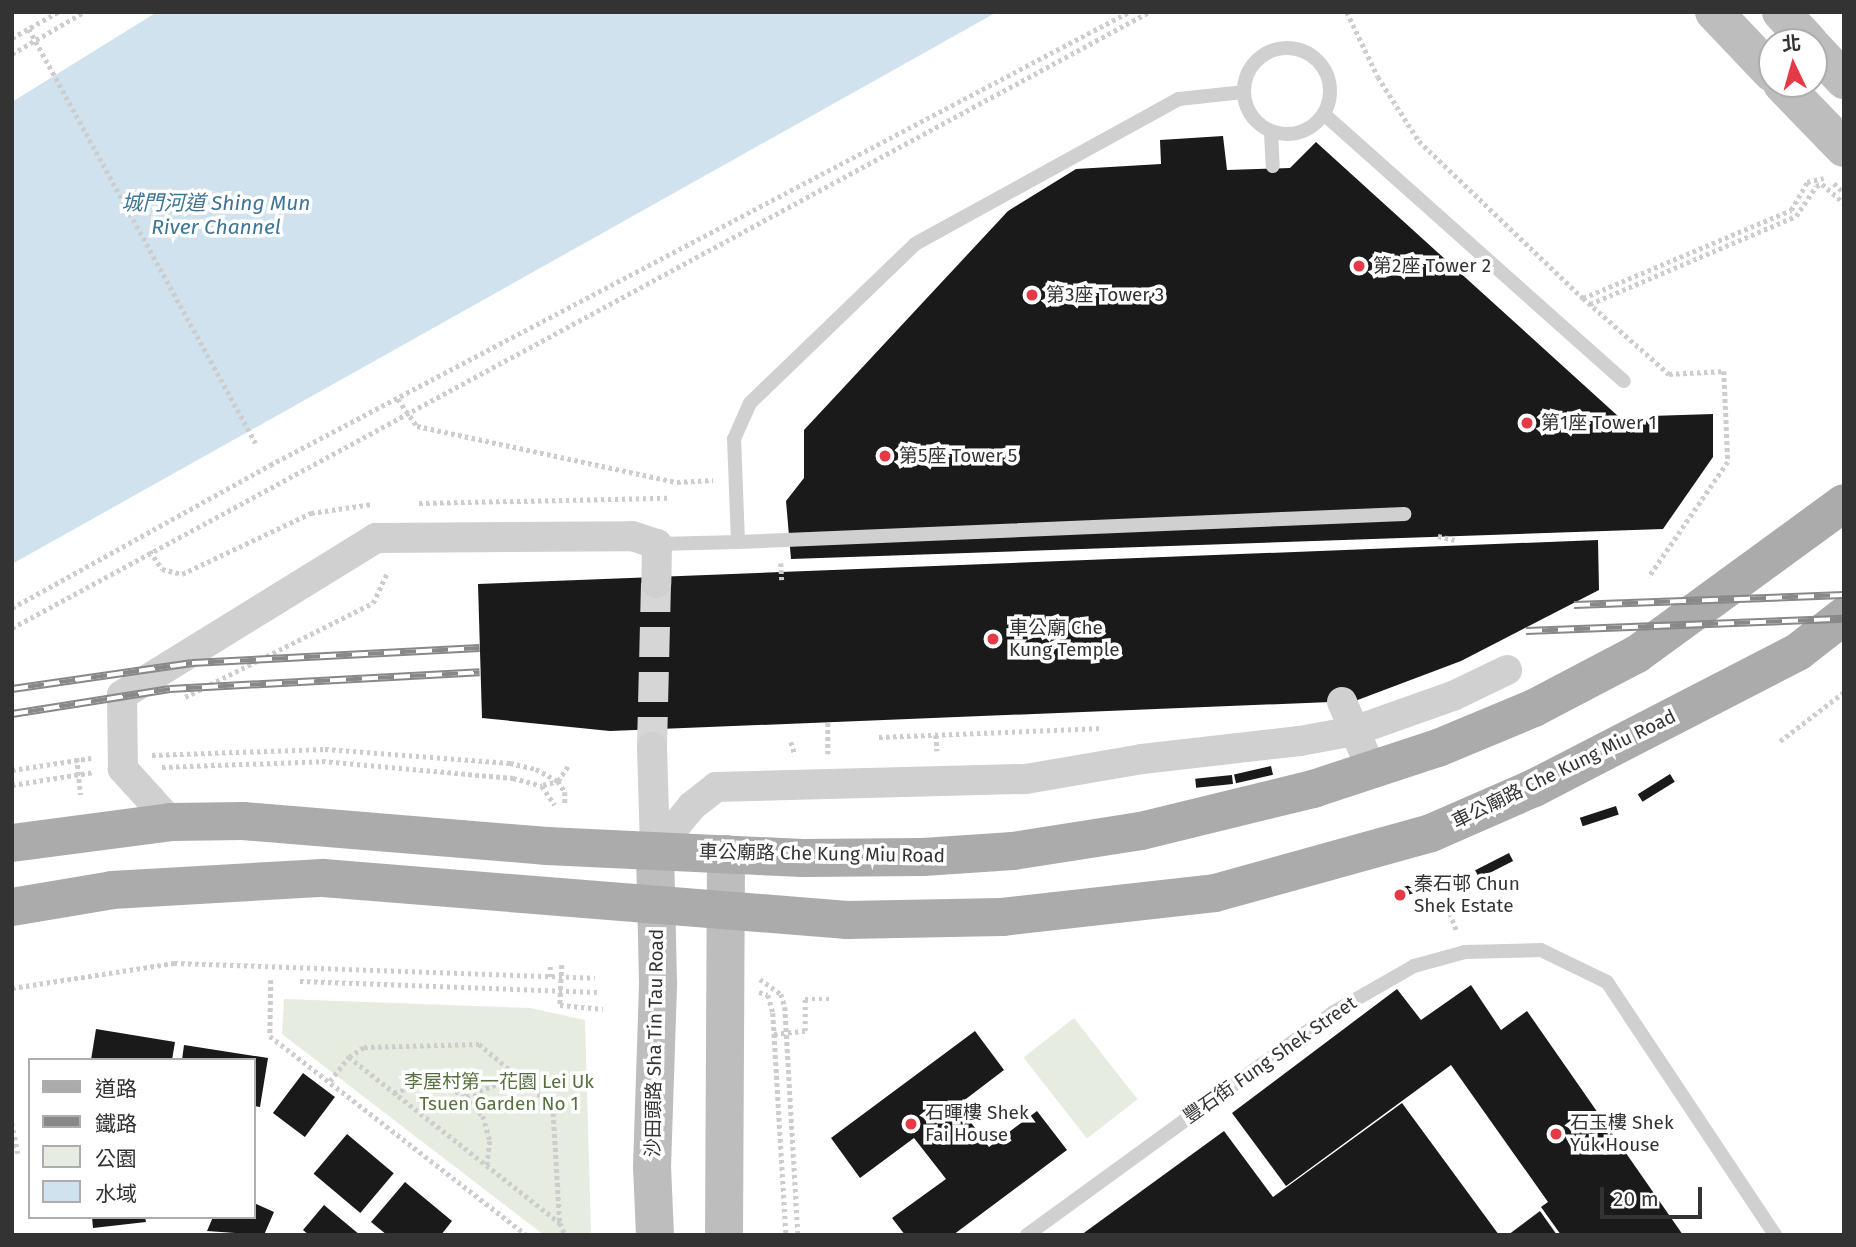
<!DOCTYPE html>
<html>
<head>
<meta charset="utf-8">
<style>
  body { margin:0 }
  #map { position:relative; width:1856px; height:1247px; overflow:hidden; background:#fff; font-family:"Fira Sans","Noto Sans TC",sans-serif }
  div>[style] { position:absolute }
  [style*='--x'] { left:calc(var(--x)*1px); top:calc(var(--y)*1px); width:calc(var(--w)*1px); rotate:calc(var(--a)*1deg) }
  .green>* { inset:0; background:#e6ecdf; transform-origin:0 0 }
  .water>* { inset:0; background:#cfe2ee }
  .building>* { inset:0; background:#1a1a1a; transform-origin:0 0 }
  .street-tunnel>* { height:30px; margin-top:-15px; transform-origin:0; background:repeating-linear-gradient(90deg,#d6d6d6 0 30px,transparent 0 45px) }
  .path>* { height:4.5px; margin-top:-2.25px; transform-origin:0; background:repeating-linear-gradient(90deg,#cdcdcd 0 3.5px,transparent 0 7px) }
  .lane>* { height:14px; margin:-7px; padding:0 7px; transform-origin:7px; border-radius:7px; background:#d0d0d0 }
  .lane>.ring { margin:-7px; padding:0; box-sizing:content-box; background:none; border:14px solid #d0d0d0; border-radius:50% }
  .street>* { height:30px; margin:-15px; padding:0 15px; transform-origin:15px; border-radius:15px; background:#d0d0d0 }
  .secondary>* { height:38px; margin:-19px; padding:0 19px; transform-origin:19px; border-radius:19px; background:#bdbdbd }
  .primary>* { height:38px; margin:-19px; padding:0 19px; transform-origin:19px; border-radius:19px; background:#ababab }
  .rail>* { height:8px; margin-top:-4px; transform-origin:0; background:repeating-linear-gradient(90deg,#fff 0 16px,#888 0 32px); box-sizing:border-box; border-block:2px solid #888 }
  .dots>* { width:19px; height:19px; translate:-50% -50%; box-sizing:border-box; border:4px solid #fff; border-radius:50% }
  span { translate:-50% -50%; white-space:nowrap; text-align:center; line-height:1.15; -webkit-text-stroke:7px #fff; paint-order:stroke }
  .poi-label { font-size:19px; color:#333 }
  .left { translate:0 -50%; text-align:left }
  .street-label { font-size:19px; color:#333 }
  .park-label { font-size:19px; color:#56703f }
  .water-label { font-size:21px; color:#3f7597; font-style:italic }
  .frame { position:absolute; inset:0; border:14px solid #333; pointer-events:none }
  .legend { position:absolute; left:28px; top:1058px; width:228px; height:161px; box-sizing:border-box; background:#fff; border:2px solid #adadad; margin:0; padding:9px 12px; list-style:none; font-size:21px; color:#333 }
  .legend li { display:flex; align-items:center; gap:14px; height:35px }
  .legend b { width:35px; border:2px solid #adadad }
  .north { position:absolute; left:1758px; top:28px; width:70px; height:70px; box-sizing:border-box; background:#fff; border:2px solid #adadad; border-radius:50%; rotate:355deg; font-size:19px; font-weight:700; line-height:28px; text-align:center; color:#333 }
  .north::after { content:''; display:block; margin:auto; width:24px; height:32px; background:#e63946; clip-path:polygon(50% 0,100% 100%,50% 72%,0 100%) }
  .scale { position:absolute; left:1600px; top:1187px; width:102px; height:32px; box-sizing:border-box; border:4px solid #333; border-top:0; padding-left:9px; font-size:21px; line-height:24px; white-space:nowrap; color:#333; -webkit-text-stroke:5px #fff; paint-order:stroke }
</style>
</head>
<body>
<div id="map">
  <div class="green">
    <i style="clip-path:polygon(284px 999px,530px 1008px,585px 1020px,591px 1235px,544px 1235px,282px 1034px)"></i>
    <i style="left:1074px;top:1018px;width:103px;height:64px;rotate:52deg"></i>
  </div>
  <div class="water">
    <i style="clip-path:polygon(157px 12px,997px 12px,12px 564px,12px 102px)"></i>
  </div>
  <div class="building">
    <i style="clip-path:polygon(1223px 136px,1227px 170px,1290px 168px,1316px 142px,1619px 417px,1713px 414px,1713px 457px,1663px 529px,791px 559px,786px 501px,804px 478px,804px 430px,1008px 211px,1076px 169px,1161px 164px,1160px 140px)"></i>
    <i style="clip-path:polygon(1598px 540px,1599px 590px,1461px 661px,1355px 701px,610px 731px,482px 718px,478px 584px)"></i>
    <i style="left:1271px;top:766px;width:9px;height:38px;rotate:77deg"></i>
    <i style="left:1670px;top:774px;width:9px;height:38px;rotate:58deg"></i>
    <i style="left:1232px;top:775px;width:9px;height:37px;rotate:84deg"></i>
    <i style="left:1616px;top:806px;width:9px;height:38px;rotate:72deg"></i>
    <i style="left:1509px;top:853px;width:9px;height:38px;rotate:63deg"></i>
    <i style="clip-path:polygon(1430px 879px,1432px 887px,1396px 899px,1393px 890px)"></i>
    <i style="clip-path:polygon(1471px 985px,1501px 1030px,1527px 1011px,1683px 1235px,1561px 1235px,1541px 1207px,1548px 1202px,1451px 1065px,1286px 1186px,1232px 1113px,1397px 989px,1421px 1020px)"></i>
    <i style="clip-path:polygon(96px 1029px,175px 1042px,172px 1060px,91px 1060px)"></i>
    <i style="clip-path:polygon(975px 1031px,1004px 1070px,958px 1105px,989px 1147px,1037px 1111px,1067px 1150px,953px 1235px,905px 1235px,892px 1218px,946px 1179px,914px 1138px,860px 1178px,831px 1138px)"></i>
    <i style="clip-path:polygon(184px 1045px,268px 1058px,260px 1107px,254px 1106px,254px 1060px,182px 1060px)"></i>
    <i style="left:303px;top:1073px;width:40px;height:50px;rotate:37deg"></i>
    <i style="clip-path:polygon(1402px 1103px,1499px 1235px,1081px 1235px,1224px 1131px,1273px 1197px)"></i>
    <i style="left:347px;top:1134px;width:61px;height:52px;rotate:40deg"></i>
    <i style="clip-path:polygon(405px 1182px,452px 1221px,441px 1235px,387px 1235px,371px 1222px)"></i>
    <i style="clip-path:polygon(254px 1203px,274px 1212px,264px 1235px,207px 1231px,213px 1217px,254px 1217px)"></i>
    <i style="clip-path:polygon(324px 1205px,360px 1235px,309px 1235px,303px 1230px)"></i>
    <i style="clip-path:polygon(1540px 1211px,1557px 1235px,1508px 1235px)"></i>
    <i style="clip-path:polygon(92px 1217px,145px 1217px,146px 1222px,93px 1228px)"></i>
  </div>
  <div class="street-tunnel">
    <i style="--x:652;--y:747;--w:164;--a:-88.6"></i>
  </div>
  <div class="path">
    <i style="--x:1347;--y:12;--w:72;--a:64.5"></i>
    <i style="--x:1378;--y:77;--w:76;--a:57.4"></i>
    <i style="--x:1419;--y:141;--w:227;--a:43.8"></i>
    <i style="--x:1583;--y:298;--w:115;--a:41.5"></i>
    <i style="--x:1669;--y:374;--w:55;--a:-3.1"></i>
    <i style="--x:1724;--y:371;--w:91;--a:87.5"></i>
    <i style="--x:1728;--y:462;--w:140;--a:124.5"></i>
    <i style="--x:29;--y:29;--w:472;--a:61.3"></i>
    <i style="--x:12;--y:38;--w:53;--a:-29.5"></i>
    <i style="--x:12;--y:54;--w:83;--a:-30.3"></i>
    <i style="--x:1834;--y:183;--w:14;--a:45"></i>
    <i style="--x:1583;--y:298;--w:226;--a:-22.9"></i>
    <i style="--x:1791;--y:210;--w:32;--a:-60"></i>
    <i style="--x:1807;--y:182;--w:17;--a:-13"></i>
    <i style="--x:1590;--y:304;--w:224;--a:-23.1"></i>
    <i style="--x:1796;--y:216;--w:36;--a:-56"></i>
    <i style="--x:1816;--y:186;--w:6;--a:-18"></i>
    <i style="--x:1822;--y:184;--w:29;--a:41"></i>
    <i style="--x:398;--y:399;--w:33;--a:55"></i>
    <i style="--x:417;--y:426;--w:266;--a:12.2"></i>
    <i style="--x:677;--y:482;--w:36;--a:-3"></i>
    <i style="--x:419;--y:503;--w:248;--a:-1.2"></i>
    <i style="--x:1438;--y:536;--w:17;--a:13"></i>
    <i style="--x:150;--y:551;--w:22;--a:56"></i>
    <i style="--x:162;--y:569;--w:21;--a:14"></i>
    <i style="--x:182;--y:574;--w:143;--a:-25.3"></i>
    <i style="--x:311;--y:513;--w:62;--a:-8.4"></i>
    <i style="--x:781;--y:563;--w:17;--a:87"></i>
    <i style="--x:12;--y:608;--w:295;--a:-29"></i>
    <i style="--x:270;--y:465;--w:971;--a:-27.81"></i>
    <i style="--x:12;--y:628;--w:1293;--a:-28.45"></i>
    <i style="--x:185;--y:697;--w:210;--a:-26.6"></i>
    <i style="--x:373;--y:603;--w:33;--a:-65"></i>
    <i style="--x:828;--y:723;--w:31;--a:90"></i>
    <i style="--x:936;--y:735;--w:16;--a:86"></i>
    <i style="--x:879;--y:737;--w:224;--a:-2.3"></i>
    <i style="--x:1780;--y:741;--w:81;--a:-37.4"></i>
    <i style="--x:791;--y:742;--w:14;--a:73"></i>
    <i style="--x:152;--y:755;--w:173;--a:-2"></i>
    <i style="--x:325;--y:749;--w:186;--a:4.3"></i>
    <i style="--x:510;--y:763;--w:27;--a:13"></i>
    <i style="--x:536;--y:769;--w:25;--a:29"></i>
    <i style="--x:558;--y:781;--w:13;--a:58"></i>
    <i style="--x:565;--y:792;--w:11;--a:90"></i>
    <i style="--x:77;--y:758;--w:37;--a:84"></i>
    <i style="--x:162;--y:767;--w:160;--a:-2.1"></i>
    <i style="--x:322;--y:761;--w:192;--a:5.1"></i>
    <i style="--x:513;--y:778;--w:30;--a:15"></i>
    <i style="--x:542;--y:786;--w:23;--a:56"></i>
    <i style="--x:12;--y:770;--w:80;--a:-8.6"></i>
    <i style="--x:12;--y:785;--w:83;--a:-9"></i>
    <i style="--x:543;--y:785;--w:16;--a:-15"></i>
    <i style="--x:558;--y:781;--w:18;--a:-56"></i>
    <i style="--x:1445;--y:900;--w:34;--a:69"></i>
    <i style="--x:562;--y:965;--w:40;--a:92.9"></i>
    <i style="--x:560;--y:1005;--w:43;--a:5.3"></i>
    <i style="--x:550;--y:977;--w:12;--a:-90"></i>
    <i style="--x:760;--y:979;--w:26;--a:36"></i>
    <i style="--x:781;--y:994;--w:14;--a:73"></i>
    <i style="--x:785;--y:1007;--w:228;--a:86.7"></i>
    <i style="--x:271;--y:980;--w:56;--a:91"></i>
    <i style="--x:270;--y:1036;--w:325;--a:37.8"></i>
    <i style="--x:300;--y:981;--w:297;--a:2.1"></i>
    <i style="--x:12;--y:988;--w:164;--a:-8.8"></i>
    <i style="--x:174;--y:963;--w:421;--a:2"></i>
    <i style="--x:759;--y:992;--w:9;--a:18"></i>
    <i style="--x:768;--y:995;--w:19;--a:74"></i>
    <i style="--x:773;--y:1013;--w:222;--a:86.6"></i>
    <i style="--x:774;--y:1034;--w:31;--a:-6"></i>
    <i style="--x:805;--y:1031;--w:32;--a:-90"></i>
    <i style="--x:805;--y:999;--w:26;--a:0"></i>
    <i style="--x:349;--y:1057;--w:18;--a:-34"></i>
    <i style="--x:364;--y:1047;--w:115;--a:-1.5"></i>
    <i style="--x:479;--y:1044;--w:97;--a:40"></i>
    <i style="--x:553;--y:1106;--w:117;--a:86.6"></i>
    <i style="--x:330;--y:1081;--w:31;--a:-52"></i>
    <i style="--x:349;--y:1057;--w:268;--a:38.2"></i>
    <i style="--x:560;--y:1223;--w:13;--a:67"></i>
    <i style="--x:394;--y:1093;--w:26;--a:-21"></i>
    <i style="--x:418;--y:1084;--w:25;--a:2"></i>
    <i style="--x:443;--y:1085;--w:25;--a:26"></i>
    <i style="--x:466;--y:1096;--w:26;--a:50"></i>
    <i style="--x:483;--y:1116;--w:26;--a:74"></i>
    <i style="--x:490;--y:1141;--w:24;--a:97"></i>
    <i style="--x:466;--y:1096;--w:56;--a:-21"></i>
    <i style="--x:12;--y:1123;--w:31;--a:79"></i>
  </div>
  <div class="lane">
    <i class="ring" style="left:1244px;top:48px;width:72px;height:72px"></i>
    <i style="--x:1325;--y:115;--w:400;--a:41.7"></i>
    <i style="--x:1271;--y:133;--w:33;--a:87"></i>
    <i style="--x:738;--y:542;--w:667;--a:-2.41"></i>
    <i style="--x:657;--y:544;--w:81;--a:-1.4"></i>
    <i style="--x:738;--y:542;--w:103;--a:-92.2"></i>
    <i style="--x:734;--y:439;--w:39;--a:-66"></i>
    <i style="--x:750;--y:403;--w:229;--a:-43.9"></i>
    <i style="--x:915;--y:244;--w:301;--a:-28.8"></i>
    <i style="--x:1179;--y:99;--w:64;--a:-6.2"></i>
    <i style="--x:1027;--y:1235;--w:377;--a:-36"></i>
    <i style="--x:1332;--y:1013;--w:95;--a:-29.8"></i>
    <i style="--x:1414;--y:966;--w:53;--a:-15.4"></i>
    <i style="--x:1465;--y:952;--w:76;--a:-1.5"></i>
    <i style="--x:1541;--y:950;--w:73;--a:25.9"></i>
    <i style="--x:1607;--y:982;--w:304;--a:56.4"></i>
  </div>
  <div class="street">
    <i style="--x:1342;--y:702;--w:74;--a:66.2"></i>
    <i style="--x:652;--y:747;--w:104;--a:88.3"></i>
    <i style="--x:171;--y:822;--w:72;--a:-132.2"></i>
    <i style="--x:123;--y:769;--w:74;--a:-90.8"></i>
    <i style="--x:122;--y:695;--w:299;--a:-31.7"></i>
    <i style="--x:376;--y:538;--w:256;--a:-0.4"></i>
    <i style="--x:632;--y:536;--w:26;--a:18"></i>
    <i style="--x:657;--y:544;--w:39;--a:91"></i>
    <i style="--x:655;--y:851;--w:58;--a:-50.6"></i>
    <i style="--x:692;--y:806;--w:31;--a:-38"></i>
    <i style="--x:716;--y:787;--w:310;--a:-1.5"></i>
    <i style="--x:1026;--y:779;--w:118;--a:-9.8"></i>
    <i style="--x:1142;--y:759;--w:159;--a:-6.5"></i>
    <i style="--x:1300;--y:741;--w:55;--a:-10.5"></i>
    <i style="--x:1354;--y:731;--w:105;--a:-19.5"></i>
    <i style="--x:1453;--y:696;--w:60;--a:-25.7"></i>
  </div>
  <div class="secondary">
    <i style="--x:1714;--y:12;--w:84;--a:46.4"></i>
    <i style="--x:1781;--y:12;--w:41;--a:47"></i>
    <i style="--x:1814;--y:48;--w:44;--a:46.8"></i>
    <i style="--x:1782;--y:84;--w:89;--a:45.9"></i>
    <i style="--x:655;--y:1235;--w:68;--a:-92.5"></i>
    <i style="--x:652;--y:1167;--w:185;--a:-88.1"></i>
    <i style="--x:658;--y:982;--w:131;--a:-91.3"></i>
    <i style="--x:724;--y:1235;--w:381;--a:-89.7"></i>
  </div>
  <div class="primary">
    <i style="--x:12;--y:843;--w:160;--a:-7.5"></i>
    <i style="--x:171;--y:822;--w:72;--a:-0.8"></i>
    <i style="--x:243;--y:821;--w:305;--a:4.7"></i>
    <i style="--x:547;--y:846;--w:256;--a:2.7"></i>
    <i style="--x:803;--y:858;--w:120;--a:-0.5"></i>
    <i style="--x:923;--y:857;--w:90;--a:-3.8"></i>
    <i style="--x:1013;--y:851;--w:130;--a:-8.9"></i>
    <i style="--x:1141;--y:831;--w:177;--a:-13.7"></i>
    <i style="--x:1313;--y:789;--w:132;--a:-18.2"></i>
    <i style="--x:1438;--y:748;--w:104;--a:-22.6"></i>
    <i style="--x:1534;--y:708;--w:116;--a:-27.7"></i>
    <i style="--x:1637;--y:654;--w:256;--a:-36.1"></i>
    <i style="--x:12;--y:907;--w:101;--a:-9.6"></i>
    <i style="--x:112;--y:890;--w:211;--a:-3.3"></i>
    <i style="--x:323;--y:878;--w:526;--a:4.58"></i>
    <i style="--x:847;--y:920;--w:155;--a:-1.1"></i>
    <i style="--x:1002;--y:917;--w:214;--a:-6.4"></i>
    <i style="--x:1215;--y:893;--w:224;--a:-15.5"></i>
    <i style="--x:1431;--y:833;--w:112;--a:-23.6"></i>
    <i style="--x:1534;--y:788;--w:298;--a:-27.3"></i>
    <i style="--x:1799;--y:651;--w:57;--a:-37.9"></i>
  </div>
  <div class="rail">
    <i style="--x:1574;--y:605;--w:270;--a:-2.1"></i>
    <i style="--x:1526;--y:631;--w:318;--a:-2.2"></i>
    <i style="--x:12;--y:689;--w:182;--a:-8.2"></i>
    <i style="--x:192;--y:663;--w:288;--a:-3"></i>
    <i style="--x:12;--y:714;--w:160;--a:-9"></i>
    <i style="--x:170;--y:689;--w:310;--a:-3.1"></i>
  </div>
  <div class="dots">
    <i style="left:1359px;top:266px;background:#e63946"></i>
    <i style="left:1032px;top:295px;background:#e63946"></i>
    <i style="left:1527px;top:423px;background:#e63946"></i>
    <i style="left:885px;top:456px;background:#e63946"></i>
    <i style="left:993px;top:639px;background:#e63946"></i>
    <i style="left:1400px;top:895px;background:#e63946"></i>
    <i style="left:911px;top:1124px;background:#e63946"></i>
    <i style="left:1556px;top:1134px;background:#e63946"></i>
  </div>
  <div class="poi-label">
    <span class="left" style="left:1373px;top:266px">第2座 Tower 2</span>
    <span class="left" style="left:1046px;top:295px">第3座 Tower 3</span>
    <span class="left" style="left:1541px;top:423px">第1座 Tower 1</span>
    <span class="left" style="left:899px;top:456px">第5座 Tower 5</span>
    <span class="left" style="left:1009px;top:639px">車公廟 Che<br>Kung Temple</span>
    <span class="left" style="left:1414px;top:895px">秦石邨 Chun<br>Shek Estate</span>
    <span class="left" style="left:925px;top:1124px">石暉樓 Shek<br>Fai House</span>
    <span class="left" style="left:1570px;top:1134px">石玉樓 Shek<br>Yuk House</span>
  </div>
  <div class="street-label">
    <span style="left:1564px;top:769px;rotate:-26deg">車公廟路 Che Kung Miu Road</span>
    <span style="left:822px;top:854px;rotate:1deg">車公廟路 Che Kung Miu Road</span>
    <span style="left:655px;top:1043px;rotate:-89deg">沙田頭路 Sha Tin Tau Road</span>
    <span style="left:1270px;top:1060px;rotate:-35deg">豐石街 Fung Shek Street</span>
  </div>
  <div class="park-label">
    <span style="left:499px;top:1093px">李屋村第一花園 Lei Uk<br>Tsuen Garden No 1</span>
  </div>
  <div class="water-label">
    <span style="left:216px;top:215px">城門河道 Shing Mun<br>River Channel</span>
  </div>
  <div class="frame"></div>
  <ul class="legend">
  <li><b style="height:9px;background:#ababab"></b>道路</li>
  <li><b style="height:9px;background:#888"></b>鐵路</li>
  <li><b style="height:19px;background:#e6ecdf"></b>公園</li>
  <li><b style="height:19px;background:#cfe2ee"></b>水域</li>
  </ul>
  <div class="north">北</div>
  <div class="scale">20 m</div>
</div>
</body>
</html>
